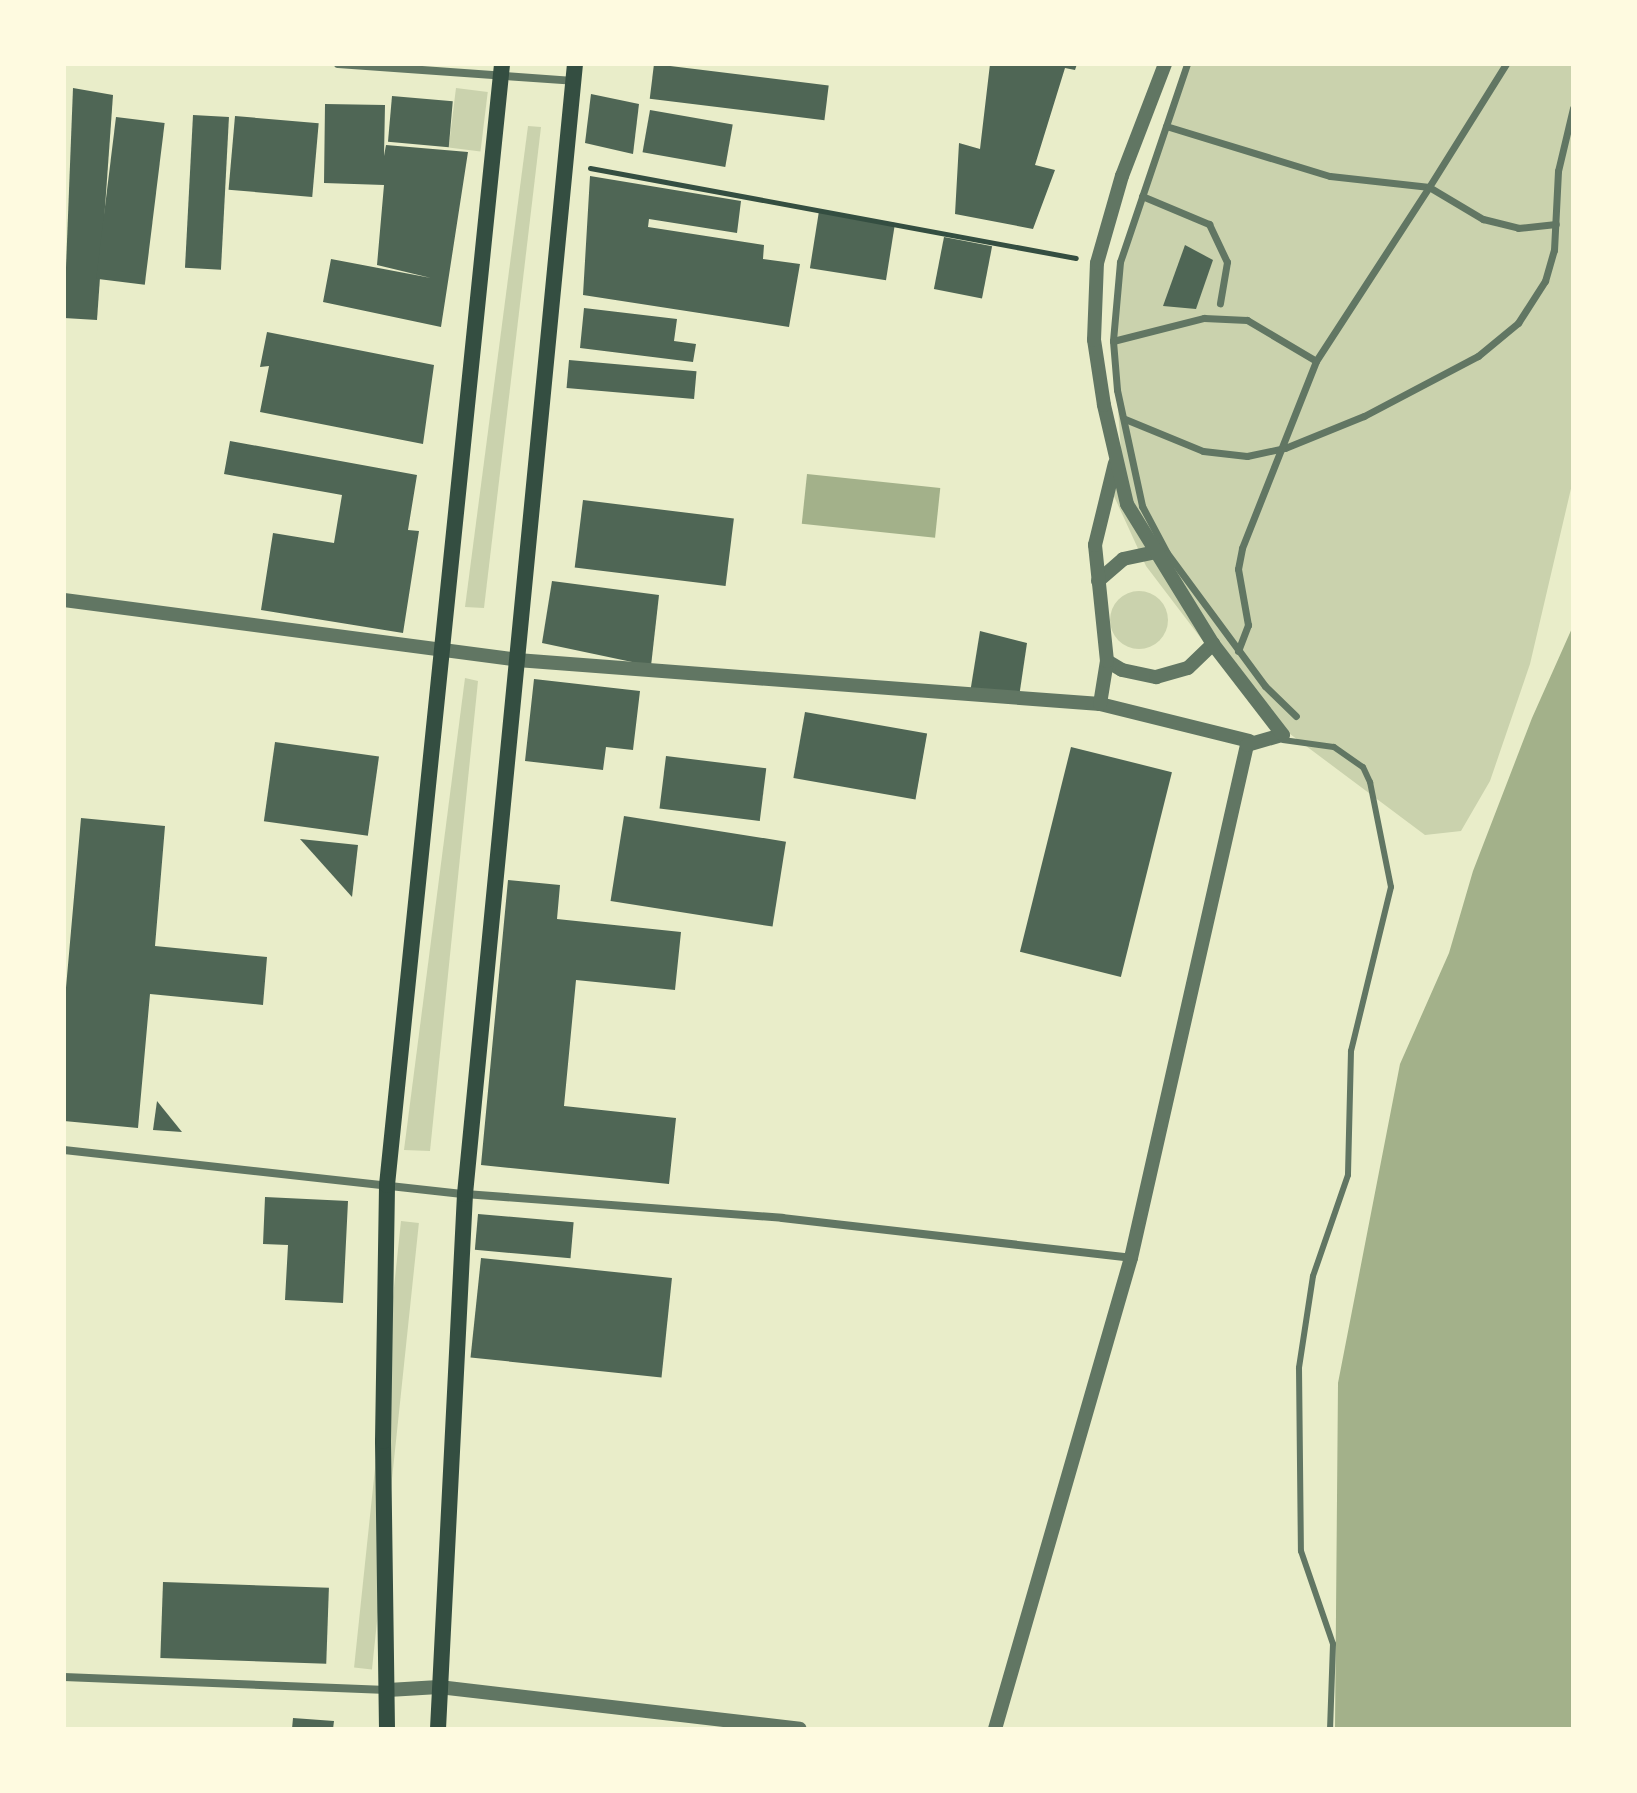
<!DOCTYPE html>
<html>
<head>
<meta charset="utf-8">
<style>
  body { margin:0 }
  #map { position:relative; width:1637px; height:1793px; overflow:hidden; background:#e9edc9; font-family:Karla,sans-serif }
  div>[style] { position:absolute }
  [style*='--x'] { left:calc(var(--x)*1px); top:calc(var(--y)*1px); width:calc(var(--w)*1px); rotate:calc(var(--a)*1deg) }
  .green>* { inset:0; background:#cad2ad; transform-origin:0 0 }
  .round { border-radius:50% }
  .water>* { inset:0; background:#a3b18a; transform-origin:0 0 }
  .building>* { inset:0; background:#4f6655; transform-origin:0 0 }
  .path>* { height:5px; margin:-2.5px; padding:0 2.5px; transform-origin:2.5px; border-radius:2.5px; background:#344e41 }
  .service>* { height:6px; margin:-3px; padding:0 3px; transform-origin:3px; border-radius:3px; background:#617663 }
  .pedestrian>* { height:7px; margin:-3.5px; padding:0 3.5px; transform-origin:3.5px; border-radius:3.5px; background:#617663 }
  .minor>* { height:8px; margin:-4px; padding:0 4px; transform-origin:4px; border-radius:4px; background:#617663 }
  .tertiary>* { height:14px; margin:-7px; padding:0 7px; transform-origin:7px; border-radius:7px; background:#617663 }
  .secondary>* { height:16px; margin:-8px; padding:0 8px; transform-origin:8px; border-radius:8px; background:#344e41 }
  span { translate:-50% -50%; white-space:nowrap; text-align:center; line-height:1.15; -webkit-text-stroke:8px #fefae0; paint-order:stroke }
  .frame { position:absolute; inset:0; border:66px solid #fefae0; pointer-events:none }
</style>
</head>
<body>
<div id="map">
  <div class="green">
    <i style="clip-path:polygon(1187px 64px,1573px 64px,1573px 480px,1530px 664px,1490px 781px,1461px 831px,1425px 835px,1274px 722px,1238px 687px,1146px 566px,1113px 494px,1122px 464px,1113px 341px,1120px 262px)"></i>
    <i style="left:456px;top:88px;width:32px;height:60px;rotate:7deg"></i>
    <i style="clip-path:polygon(528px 126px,541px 127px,484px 608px,465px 607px)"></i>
    <i class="round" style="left:1110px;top:591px;width:58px;height:58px"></i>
    <i style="clip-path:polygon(465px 678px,478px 681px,430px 1151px,404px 1150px)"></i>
    <i style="left:401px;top:1221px;width:18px;height:449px;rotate:6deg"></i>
  </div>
  <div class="water">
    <i style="left:807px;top:474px;width:134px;height:50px;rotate:6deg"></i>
    <i style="clip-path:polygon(1573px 626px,1573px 1729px,1335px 1729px,1338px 1383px,1400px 1064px,1449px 953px,1473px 871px,1532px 718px)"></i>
  </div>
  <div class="building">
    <i style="left:654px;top:64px;width:176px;height:35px;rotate:7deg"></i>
    <i style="clip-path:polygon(990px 64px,1077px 64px,1075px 70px,1065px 68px,1035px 165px,1055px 170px,1033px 229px,955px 214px,959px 143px,980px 149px)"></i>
    <i style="clip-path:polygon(73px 88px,113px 95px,97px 320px,64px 318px)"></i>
    <i style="clip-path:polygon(591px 94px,639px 104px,633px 154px,585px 143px)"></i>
    <i style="left:392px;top:96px;width:61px;height:46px;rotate:5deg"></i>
    <i style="clip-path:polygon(325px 104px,385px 105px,384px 156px,386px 145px,468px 152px,441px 327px,323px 302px,331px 259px,431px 278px,377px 265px,384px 185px,324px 183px)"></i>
    <i style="left:650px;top:110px;width:84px;height:43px;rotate:10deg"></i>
    <i style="left:193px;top:115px;width:36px;height:153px;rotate:3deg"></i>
    <i style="left:235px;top:116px;width:84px;height:74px;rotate:5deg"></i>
    <i style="left:116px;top:117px;width:49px;height:163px;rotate:7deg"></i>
    <i style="clip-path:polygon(590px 176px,741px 201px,737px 233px,649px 219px,648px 227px,764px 245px,763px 259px,800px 264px,789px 327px,583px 295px)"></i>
    <i style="left:819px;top:211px;width:77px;height:58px;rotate:9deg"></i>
    <i style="left:944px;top:237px;width:49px;height:53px;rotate:11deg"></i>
    <i style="clip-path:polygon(1185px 245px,1213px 260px,1196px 309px,1163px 306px)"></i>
    <i style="clip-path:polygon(584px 308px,677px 319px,674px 341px,696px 344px,693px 362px,580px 348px)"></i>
    <i style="clip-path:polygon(267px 332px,434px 365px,423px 444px,260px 412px,269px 366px,260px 367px)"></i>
    <i style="left:569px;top:360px;width:128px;height:28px;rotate:5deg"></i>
    <i style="clip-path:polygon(230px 441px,417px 475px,408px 530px,419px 531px,403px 633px,261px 610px,273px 533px,334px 543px,342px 495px,224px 474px)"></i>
    <i style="left:583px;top:500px;width:152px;height:68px;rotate:7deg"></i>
    <i style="clip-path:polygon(552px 581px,659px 595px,651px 666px,542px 643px)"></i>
    <i style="clip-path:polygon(980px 631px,1027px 643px,1019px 697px,970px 693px)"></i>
    <i style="clip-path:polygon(534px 679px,640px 691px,633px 750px,606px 747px,603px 770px,525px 761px)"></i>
    <i style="left:805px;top:712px;width:124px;height:67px;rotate:10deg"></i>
    <i style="left:275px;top:742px;width:105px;height:80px;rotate:8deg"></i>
    <i style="left:1071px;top:747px;width:104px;height:211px;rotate:14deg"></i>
    <i style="left:666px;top:756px;width:101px;height:53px;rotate:7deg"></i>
    <i style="left:624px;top:816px;width:164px;height:86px;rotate:9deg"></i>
    <i style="clip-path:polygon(81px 818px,165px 826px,155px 946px,267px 957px,263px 1005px,150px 994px,138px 1128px,64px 1121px,64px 1010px)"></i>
    <i style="clip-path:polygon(300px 839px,358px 845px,352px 897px)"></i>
    <i style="clip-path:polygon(508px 880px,560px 885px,557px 919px,681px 932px,675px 990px,576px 980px,564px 1106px,676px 1118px,669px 1184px,481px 1165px)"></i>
    <i style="clip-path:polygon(157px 1101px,182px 1132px,153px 1130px)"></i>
    <i style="clip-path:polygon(265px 1197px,348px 1201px,343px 1303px,285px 1300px,288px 1245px,263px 1244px)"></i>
    <i style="left:478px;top:1214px;width:96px;height:36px;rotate:5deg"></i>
    <i style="left:481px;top:1258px;width:192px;height:100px;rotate:6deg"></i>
    <i style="left:163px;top:1582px;width:166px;height:76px;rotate:2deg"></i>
    <i style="clip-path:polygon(293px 1718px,334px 1721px,333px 1729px,292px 1729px)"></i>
  </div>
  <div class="path">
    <i style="--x:590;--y:168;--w:494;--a:10.5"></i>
  </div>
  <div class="service">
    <i style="--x:1283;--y:740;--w:51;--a:7.8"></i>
    <i style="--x:1334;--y:747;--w:35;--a:35"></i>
    <i style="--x:1363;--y:767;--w:17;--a:65"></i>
    <i style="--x:1370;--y:782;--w:107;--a:78.7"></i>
    <i style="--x:1391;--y:887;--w:169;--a:103.7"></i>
    <i style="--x:1351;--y:1051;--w:124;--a:91.4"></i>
    <i style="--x:1348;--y:1175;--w:107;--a:109.1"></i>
    <i style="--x:1313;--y:1276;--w:93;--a:98.7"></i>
    <i style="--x:1299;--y:1368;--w:183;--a:89.4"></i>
    <i style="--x:1301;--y:1551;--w:98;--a:71"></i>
    <i style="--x:1333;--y:1644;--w:85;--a:92"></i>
  </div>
  <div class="pedestrian">
    <i style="--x:1187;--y:64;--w:209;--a:108.7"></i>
    <i style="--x:1120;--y:262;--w:79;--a:95.1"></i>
    <i style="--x:1113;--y:341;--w:49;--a:85.3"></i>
    <i style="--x:1117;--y:390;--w:119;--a:77.8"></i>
    <i style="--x:1142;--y:506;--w:53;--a:62"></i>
    <i style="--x:1167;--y:553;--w:165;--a:53.6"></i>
    <i style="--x:1265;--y:686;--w:43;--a:44.1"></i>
    <i style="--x:1166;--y:126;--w:171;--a:17"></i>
    <i style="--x:1330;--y:176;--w:100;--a:6.3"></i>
    <i style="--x:1429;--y:187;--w:145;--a:-58"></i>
    <i style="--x:1142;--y:196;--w:73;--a:22.7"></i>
    <i style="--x:1209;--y:224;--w:42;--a:64.7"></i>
    <i style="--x:1227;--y:262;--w:42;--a:99.7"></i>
    <i style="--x:1113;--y:341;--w:94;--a:-14.2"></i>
    <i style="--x:1204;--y:318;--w:43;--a:2.7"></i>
    <i style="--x:1247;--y:320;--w:80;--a:30.7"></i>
    <i style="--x:1125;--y:419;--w:84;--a:22.3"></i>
    <i style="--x:1203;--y:451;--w:44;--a:6.5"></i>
    <i style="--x:1247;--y:456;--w:39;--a:-12"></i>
    <i style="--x:1285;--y:448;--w:85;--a:-22.1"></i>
    <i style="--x:1364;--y:416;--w:129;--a:-27.8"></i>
    <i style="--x:1478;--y:356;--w:52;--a:-39.5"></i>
    <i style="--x:1518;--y:323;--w:50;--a:-57.3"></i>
    <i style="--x:1545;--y:281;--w:32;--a:-74"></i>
    <i style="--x:1554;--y:250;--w:79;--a:-87.1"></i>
    <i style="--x:1558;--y:171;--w:65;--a:-76.6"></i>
    <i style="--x:1238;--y:651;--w:28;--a:-69"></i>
    <i style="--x:1248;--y:625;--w:57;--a:-100.1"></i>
    <i style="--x:1238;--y:569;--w:21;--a:-79"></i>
    <i style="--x:1242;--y:548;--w:201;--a:-68.4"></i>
    <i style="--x:1316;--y:361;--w:207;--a:-57"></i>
    <i style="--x:1429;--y:187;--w:63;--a:30.7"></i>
    <i style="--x:1483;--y:219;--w:36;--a:14"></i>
    <i style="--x:1518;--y:228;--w:38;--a:-6"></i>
  </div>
  <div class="minor">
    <i style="--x:338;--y:64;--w:236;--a:4.1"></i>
    <i style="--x:64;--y:1150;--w:403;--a:6.3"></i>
    <i style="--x:465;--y:1194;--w:318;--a:4.3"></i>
    <i style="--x:782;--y:1218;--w:351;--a:6.5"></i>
    <i style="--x:64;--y:1677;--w:323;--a:2.3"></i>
  </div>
  <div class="tertiary">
    <i style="--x:1098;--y:581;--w:33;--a:-41"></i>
    <i style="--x:1123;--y:559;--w:33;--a:-12"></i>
    <i style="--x:64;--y:600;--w:457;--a:7.5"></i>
    <i style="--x:517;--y:660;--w:585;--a:4.32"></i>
    <i style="--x:1100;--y:704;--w:154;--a:13.9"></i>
    <i style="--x:1107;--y:661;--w:17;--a:31"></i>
    <i style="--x:1122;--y:670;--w:35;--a:12"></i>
    <i style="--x:1156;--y:677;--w:33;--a:-16"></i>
    <i style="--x:1188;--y:668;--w:35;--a:-44"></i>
    <i style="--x:1100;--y:704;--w:44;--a:-80.8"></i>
    <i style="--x:1107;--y:661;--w:117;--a:-95.9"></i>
    <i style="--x:1095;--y:545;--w:84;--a:-76.3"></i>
    <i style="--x:388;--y:1690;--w:51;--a:-3.4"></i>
    <i style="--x:439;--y:1687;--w:363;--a:6.6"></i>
    <i style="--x:995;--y:1729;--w:490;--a:-73.9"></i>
    <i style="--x:1131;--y:1258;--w:526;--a:-77.26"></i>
    <i style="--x:1247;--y:745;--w:37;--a:-16"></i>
    <i style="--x:1283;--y:735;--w:115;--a:-127.6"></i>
    <i style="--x:1213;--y:644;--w:164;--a:-121.6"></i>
    <i style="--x:1127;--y:504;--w:102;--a:-103.1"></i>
    <i style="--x:1104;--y:405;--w:66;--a:-98.7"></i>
    <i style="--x:1094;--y:340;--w:77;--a:-87.8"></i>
    <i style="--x:1097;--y:263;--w:91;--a:-74"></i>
    <i style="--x:1122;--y:176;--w:120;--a:-69"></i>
  </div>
  <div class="secondary">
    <i style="--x:387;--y:1729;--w:288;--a:-90.8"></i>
    <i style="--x:383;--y:1441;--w:256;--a:-89.1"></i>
    <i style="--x:387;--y:1185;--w:1127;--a:-84.14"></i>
    <i style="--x:438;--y:1729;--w:536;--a:-87.11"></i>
    <i style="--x:465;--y:1194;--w:1135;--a:-84.44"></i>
  </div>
  <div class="frame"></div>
</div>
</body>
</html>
